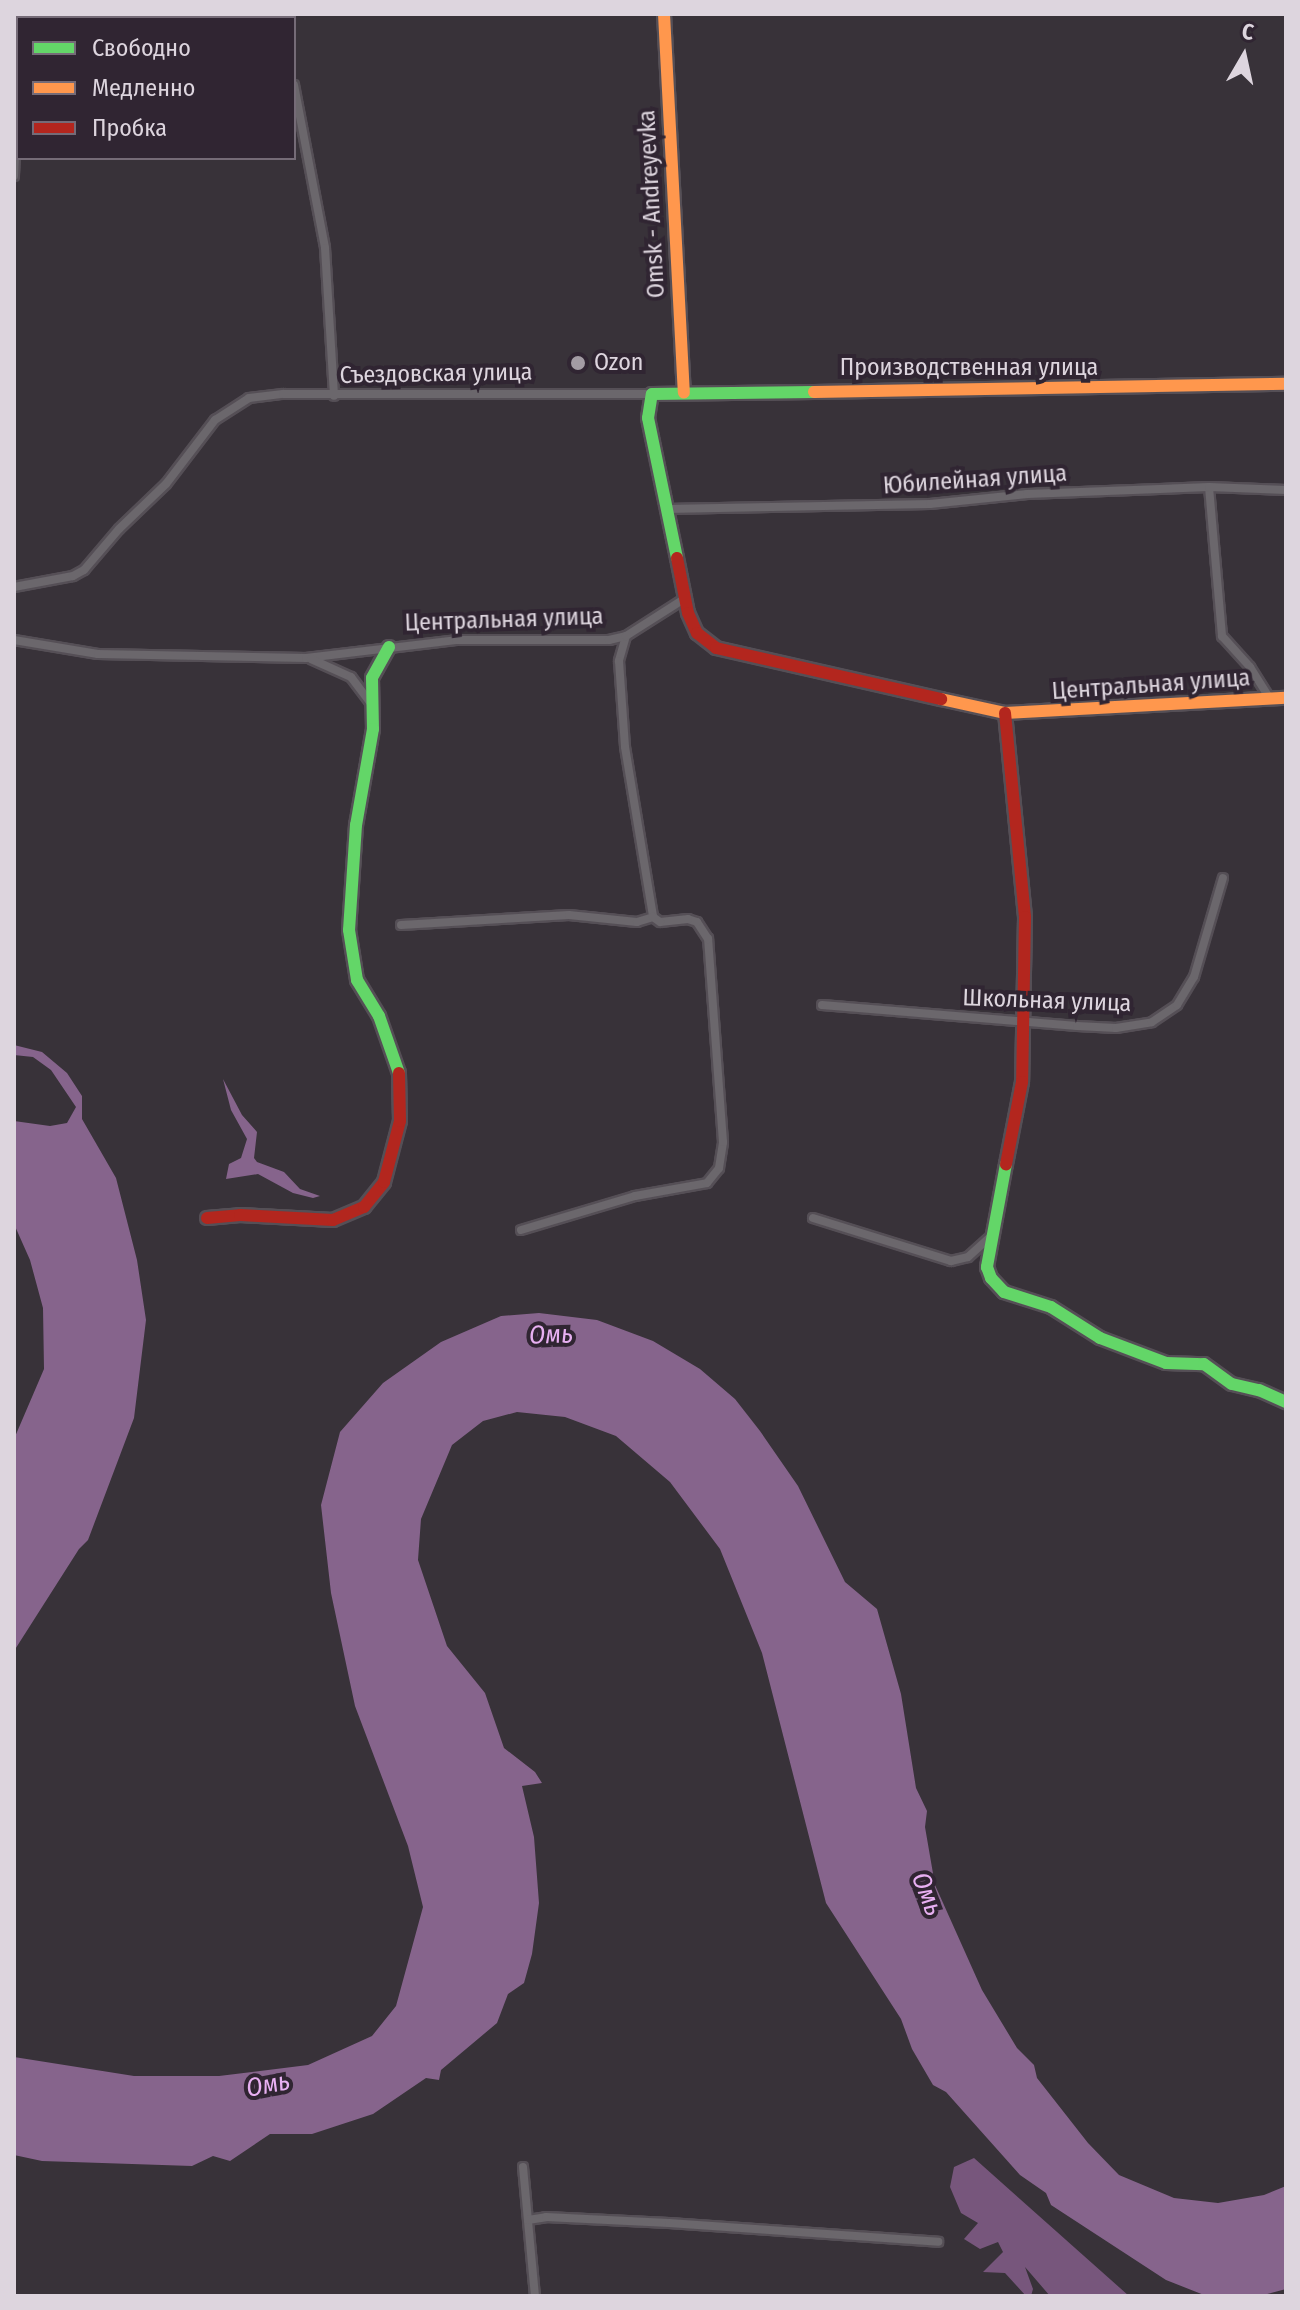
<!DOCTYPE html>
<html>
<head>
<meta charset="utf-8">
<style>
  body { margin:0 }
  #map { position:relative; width:1300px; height:2310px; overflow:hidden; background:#383239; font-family:"Fira Sans Condensed",sans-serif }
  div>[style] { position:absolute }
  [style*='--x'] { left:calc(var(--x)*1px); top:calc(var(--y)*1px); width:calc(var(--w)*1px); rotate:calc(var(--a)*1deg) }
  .forest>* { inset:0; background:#77567c }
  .water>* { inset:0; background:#86648c }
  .roads { filter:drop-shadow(2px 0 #554f56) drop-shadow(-2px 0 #554f56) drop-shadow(0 2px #554f56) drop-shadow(0 -2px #554f56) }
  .street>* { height:8px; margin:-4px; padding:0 4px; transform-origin:4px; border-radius:4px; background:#6b676c }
  .fast>* { height:12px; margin:-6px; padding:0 6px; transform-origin:6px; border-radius:6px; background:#63d668 }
  .slow>* { height:12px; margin:-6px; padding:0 6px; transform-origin:6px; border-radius:6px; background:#ff974d }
  .jam>* { height:12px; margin:-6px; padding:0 6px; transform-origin:6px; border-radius:6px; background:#b3261e }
  .dots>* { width:22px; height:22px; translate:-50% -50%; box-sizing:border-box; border:4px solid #302532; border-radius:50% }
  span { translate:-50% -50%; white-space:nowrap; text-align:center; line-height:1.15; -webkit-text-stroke:8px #302532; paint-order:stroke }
  .street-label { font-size:24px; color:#ddd5de }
  .poi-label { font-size:24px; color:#ddd5de }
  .left { translate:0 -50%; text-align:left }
  .water-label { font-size:26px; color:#e8b0f2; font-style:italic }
  .frame { position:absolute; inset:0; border:16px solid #ddd5de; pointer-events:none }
  .legend { position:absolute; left:16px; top:16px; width:280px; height:144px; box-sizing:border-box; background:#302532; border:2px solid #756b77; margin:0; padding:10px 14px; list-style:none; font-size:24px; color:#ddd5de }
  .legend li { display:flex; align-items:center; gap:16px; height:40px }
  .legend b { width:40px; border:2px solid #756b77 }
  .north { position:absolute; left:1204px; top:16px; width:80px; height:80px; -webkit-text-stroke:6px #302532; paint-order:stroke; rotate:9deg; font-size:22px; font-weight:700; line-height:32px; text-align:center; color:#ddd5de }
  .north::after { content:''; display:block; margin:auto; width:28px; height:36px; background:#ddd5de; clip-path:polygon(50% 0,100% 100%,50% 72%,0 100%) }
</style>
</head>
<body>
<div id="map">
  <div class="forest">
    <i style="clip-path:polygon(974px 2158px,1129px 2296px,1050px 2296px,1025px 2267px,1033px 2289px,1031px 2296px,1026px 2296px,1005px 2273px,983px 2272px,1003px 2252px,998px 2242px,980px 2249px,964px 2239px,978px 2223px,961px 2213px,950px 2187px,954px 2167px)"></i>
  </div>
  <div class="water">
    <i style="clip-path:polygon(14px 1045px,42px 1052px,67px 1073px,82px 1096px,82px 1119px,116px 1178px,137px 1260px,146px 1320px,134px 1418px,88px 1540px,79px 1549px,14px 1651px,14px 1439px,44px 1369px,43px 1308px,30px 1260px,14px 1224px,14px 1121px,50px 1126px,67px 1123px,76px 1107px,51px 1070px,33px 1057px,14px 1055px)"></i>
    <i style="clip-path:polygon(223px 1079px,242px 1115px,257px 1132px,254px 1158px,257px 1162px,284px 1172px,300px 1189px,320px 1196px,313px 1198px,293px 1193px,258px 1174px,226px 1179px,229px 1164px,241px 1158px,247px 1139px,231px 1110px)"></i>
    <i style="clip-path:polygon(539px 1313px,597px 1320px,653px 1341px,700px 1369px,735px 1399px,760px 1431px,798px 1486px,845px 1582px,877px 1609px,901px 1694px,916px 1788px,927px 1811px,925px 1827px,935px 1885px,982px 1990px,1017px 2048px,1034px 2065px,1037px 2078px,1088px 2143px,1119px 2175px,1174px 2198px,1218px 2203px,1264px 2195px,1286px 2186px,1286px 2289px,1260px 2296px,1204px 2295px,1166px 2280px,1051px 2205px,1046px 2193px,1020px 2175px,946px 2092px,933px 2085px,912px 2049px,901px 2019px,826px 1903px,762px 1653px,720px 1549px,670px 1482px,616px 1436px,565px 1417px,517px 1412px,483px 1421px,452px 1445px,421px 1519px,418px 1560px,447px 1646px,485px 1693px,504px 1748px,535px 1772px,542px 1783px,522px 1786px,534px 1837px,539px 1903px,532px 1954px,524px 1983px,508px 1994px,497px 2023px,441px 2070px,439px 2080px,426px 2078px,373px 2114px,312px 2134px,270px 2134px,230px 2161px,213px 2156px,192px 2166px,42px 2161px,14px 2155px,14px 2057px,134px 2076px,219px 2076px,308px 2065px,372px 2036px,396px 2006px,423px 1907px,408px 1846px,355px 1706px,331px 1593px,321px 1505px,340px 1432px,383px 1383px,441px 1342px,501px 1316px)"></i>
  </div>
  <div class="roads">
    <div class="street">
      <i style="--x:285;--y:14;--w:4;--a:90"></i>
      <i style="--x:20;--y:18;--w:4;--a:-90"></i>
      <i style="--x:294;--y:85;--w:166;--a:79.2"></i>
      <i style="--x:325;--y:248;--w:148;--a:86.5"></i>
      <i style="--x:14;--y:176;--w:104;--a:-87.8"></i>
      <i style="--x:1209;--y:487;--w:150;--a:85"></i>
      <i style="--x:1222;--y:636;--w:42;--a:47.9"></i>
      <i style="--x:1250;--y:667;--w:38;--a:58"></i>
      <i style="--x:666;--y:509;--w:264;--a:-1.1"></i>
      <i style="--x:930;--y:504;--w:98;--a:-5.9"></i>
      <i style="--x:1027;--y:494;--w:182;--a:-2.2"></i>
      <i style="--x:1209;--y:487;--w:77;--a:2.2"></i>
      <i style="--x:14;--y:587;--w:60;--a:-10.6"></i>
      <i style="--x:73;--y:576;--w:13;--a:-29"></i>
      <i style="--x:84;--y:570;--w:54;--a:-49.5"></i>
      <i style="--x:119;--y:529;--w:65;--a:-43.8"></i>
      <i style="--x:166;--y:484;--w:81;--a:-52.6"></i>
      <i style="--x:215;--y:420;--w:40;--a:-32.9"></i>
      <i style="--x:249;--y:398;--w:34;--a:-7"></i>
      <i style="--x:283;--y:394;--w:369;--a:0"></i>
      <i style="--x:626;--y:636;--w:26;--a:106"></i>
      <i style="--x:619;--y:661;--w:86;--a:86"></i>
      <i style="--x:625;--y:747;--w:172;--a:80.6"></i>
      <i style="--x:14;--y:640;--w:85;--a:9.5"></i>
      <i style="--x:98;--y:654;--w:208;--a:1.1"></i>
      <i style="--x:306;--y:658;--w:151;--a:-6.8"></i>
      <i style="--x:456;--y:640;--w:153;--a:0"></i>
      <i style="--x:609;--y:640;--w:17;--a:-13"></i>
      <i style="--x:626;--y:636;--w:69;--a:-32.5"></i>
      <i style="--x:311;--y:659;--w:44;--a:24.2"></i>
      <i style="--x:351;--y:677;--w:34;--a:53"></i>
      <i style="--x:401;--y:925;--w:168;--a:-3.4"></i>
      <i style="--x:569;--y:915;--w:68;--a:5.9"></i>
      <i style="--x:637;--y:922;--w:17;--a:-17"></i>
      <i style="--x:822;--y:1005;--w:256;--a:4.7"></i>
      <i style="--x:1077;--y:1026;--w:39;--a:3"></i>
      <i style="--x:1116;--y:1028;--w:36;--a:-9"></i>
      <i style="--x:1152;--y:1022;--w:30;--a:-34"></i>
      <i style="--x:1177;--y:1005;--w:33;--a:-59"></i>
      <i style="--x:1194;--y:977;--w:103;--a:-73.7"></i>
      <i style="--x:813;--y:1218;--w:145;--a:17.3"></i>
      <i style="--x:951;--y:1261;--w:17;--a:-13"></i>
      <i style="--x:968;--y:1257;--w:31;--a:-42"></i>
      <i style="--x:521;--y:1230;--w:119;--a:-16.6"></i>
      <i style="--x:635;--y:1196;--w:73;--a:-10.2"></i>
      <i style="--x:707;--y:1183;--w:19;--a:-51"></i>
      <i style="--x:719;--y:1168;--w:26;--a:-81"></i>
      <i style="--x:723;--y:1142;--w:204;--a:-94.2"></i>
      <i style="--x:708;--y:939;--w:20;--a:-123"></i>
      <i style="--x:697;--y:922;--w:9;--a:-162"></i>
      <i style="--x:688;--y:919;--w:28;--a:174"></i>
      <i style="--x:660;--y:922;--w:9;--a:-144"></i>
      <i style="--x:523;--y:2167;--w:130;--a:84.7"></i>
      <i style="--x:528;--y:2220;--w:18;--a:-9"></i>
      <i style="--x:546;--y:2217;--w:123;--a:2.8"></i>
      <i style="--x:669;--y:2223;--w:270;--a:4"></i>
    </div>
    <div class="fast">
      <i style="--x:677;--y:558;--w:143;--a:-101.7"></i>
      <i style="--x:648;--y:418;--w:24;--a:-81"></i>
      <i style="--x:652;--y:394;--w:162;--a:-0.7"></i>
      <i style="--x:389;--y:647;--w:35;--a:119"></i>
      <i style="--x:372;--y:678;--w:51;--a:88.9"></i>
      <i style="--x:373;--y:729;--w:97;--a:100"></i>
      <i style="--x:356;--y:825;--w:105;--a:93.8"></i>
      <i style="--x:349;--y:930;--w:51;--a:80.9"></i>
      <i style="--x:357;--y:980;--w:42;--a:58.6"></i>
      <i style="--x:379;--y:1016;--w:60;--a:70.7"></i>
      <i style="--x:1006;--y:1164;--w:105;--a:100.5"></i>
      <i style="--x:987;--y:1267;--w:12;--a:70"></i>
      <i style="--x:991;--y:1278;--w:19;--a:47"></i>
      <i style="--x:1004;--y:1292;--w:49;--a:17.7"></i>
      <i style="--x:1051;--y:1307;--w:58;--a:32.3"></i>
      <i style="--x:1100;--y:1338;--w:71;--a:20.7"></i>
      <i style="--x:1166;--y:1363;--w:38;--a:2"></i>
      <i style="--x:1204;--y:1364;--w:34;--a:36"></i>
      <i style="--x:1232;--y:1384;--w:28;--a:13"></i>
      <i style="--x:1259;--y:1390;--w:30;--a:24"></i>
    </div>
    <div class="slow">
      <i style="--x:664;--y:14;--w:379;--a:87"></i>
      <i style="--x:814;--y:392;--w:472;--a:-1"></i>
      <i style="--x:941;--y:699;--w:66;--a:12.3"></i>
      <i style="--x:1005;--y:713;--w:281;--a:-3.1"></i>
    </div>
    <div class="jam">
      <i style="--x:677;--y:558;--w:56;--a:78.7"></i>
      <i style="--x:688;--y:613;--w:22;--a:66"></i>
      <i style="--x:697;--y:633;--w:24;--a:38"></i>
      <i style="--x:716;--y:648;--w:231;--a:12.8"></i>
      <i style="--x:1005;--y:713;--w:205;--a:84.4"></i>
      <i style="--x:1025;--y:917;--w:165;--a:91"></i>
      <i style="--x:1022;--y:1082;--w:84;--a:101"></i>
      <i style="--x:207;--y:1218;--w:33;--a:-5"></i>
      <i style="--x:240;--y:1215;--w:93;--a:3.1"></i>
      <i style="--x:333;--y:1220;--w:34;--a:-23"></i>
      <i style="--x:364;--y:1207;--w:32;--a:-51"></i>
      <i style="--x:384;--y:1182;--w:63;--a:-75.3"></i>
      <i style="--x:400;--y:1121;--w:48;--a:-91.2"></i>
    </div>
  </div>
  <div class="dots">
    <i style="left:578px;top:363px;background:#a39ca4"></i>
  </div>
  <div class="street-label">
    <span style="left:652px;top:204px;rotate:-93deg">Omsk - Andreyevka</span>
    <span style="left:969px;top:368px">Производственная улица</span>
    <span style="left:436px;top:374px;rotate:-1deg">Съездовская улица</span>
    <span style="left:975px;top:480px;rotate:-4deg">Юбилейная улица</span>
    <span style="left:504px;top:620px;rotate:-2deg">Центральная улица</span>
    <span style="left:1151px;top:685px;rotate:-4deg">Центральная улица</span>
    <span style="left:1047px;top:1001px;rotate:2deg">Школьная улица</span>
  </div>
  <div class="poi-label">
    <span class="left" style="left:594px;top:363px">Ozon</span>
  </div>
  <div class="water-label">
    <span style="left:551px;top:1335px;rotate:-2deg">Омь</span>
    <span style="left:927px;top:1894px;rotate:69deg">Омь</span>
    <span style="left:268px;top:2085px;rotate:-11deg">Омь</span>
  </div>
  <div class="frame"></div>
  <ul class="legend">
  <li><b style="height:10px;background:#63d668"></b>Свободно</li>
  <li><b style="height:10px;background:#ff974d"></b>Медленно</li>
  <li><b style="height:10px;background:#b3261e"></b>Пробка</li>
  </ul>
  <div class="north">С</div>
</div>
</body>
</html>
